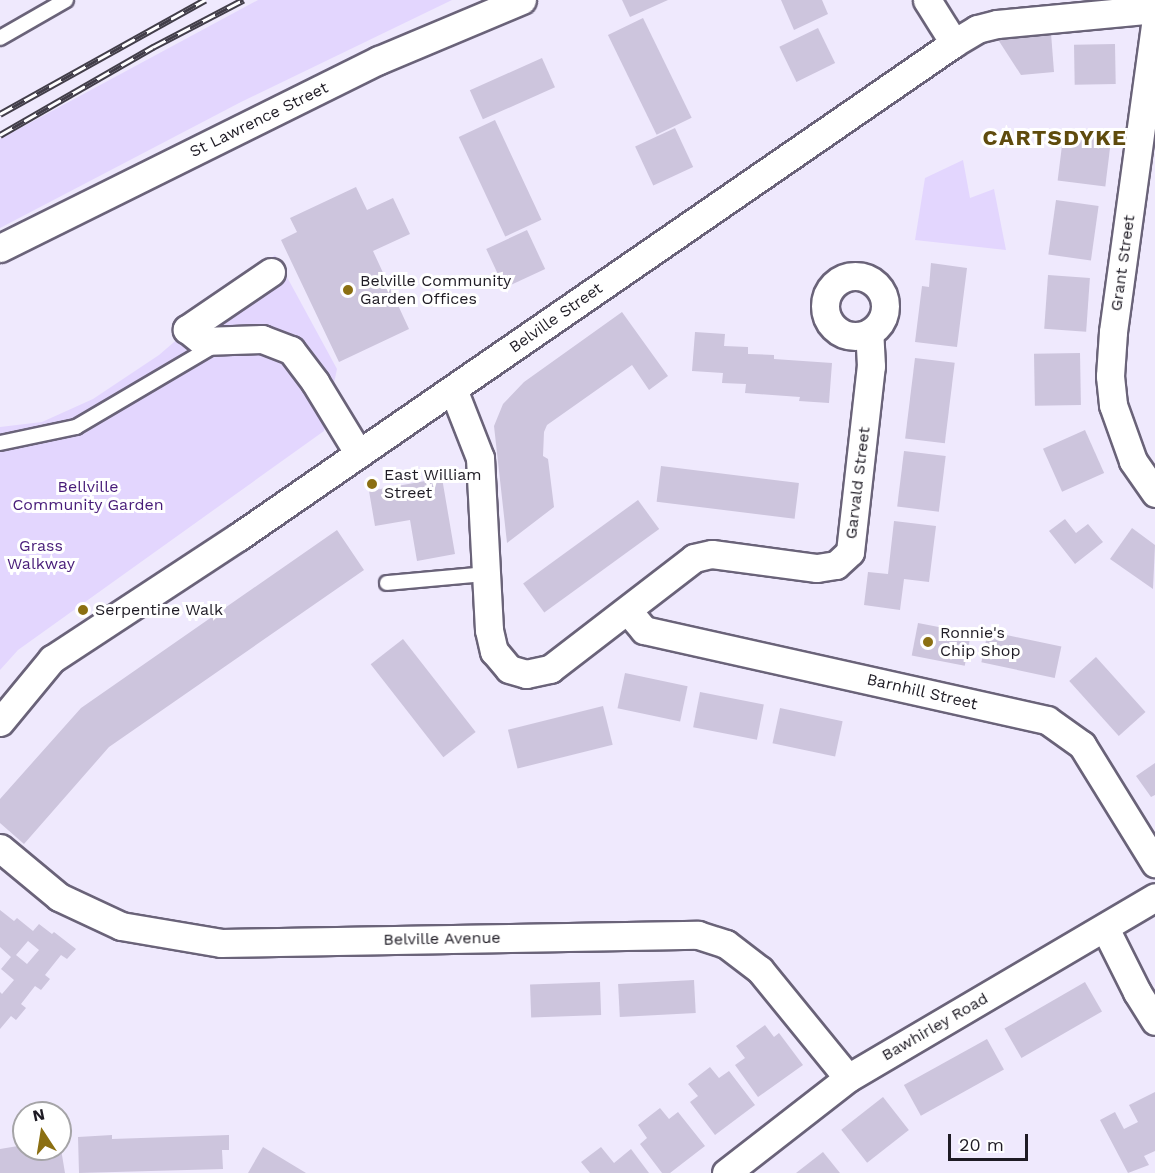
<!DOCTYPE html>
<html>
<head>
<meta charset="utf-8">
<style>
  body { margin:0 }
  #map { position:relative; width:1155px; height:1173px; overflow:hidden; background:#efe9fd; font-family:"Work Sans",sans-serif }
  div>[style] { position:absolute }
  [style*='--x'] { left:calc(var(--x)*1px); top:calc(var(--y)*1px); width:calc(var(--w)*1px); rotate:calc(var(--a)*1deg) }
  .green>* { inset:0; background:#e3d6fe }
  .building>* { inset:0; background:#cdc5dd; transform-origin:0 0 }
  .roads { filter:drop-shadow(2px 0 #6a6379) drop-shadow(-2px 0 #6a6379) drop-shadow(0 2px #6a6379) drop-shadow(0 -2px #6a6379) }
  .service>* { height:14px; margin:-7px; padding:0 7px; transform-origin:7px; border-radius:7px; background:#fff }
  .minor>* { height:27px; margin:-13.5px; padding:0 13.5px; transform-origin:13.5px; border-radius:13.5px; background:#fff }
  .minor>.ring { margin:-13.5px; padding:0; box-sizing:content-box; background:none; border:27px solid #fff; border-radius:50% }
  .rail>* { height:7px; margin-top:-3.5px; transform-origin:0; background:repeating-linear-gradient(90deg,#fff 0 14px,#423e49 0 28px); box-sizing:border-box; border-block:2px solid #423e49 }
  .dots>* { width:16px; height:16px; translate:-50% -50%; box-sizing:border-box; border:3px solid #fff; border-radius:50% }
  span { translate:-50% -50%; white-space:nowrap; text-align:center; line-height:1.15; -webkit-text-stroke:6px #fff; paint-order:stroke }
  .street-label { font-size:16px; color:#1e1b24 }
  .poi-label { font-size:16px; color:#1e1b24 }
  .left { translate:0 -50%; text-align:left }
  .park-label { font-size:16px; color:#471b78 }
  .district-label { font-size:22px; color:#5f4b0d; font-weight:700; letter-spacing:1.5px }
  .north { position:absolute; left:12px; top:1101px; width:60px; height:60px; box-sizing:border-box; background:#fff; border:2px solid #a5a4a7; border-radius:50%; rotate:348deg; font-size:16px; font-weight:700; line-height:24px; text-align:center; color:#1e1b24 }
  .north::after { content:''; display:block; margin:auto; width:21px; height:27px; background:#8b6f12; clip-path:polygon(50% 0,100% 100%,50% 72%,0 100%) }
  .scale { position:absolute; left:948px; top:1134px; width:80px; height:27px; box-sizing:border-box; border:3px solid #1e1b24; border-top:0; padding-left:8px; font-size:18px; line-height:21px; white-space:nowrap; color:#1e1b24; -webkit-text-stroke:4px #fff; paint-order:stroke }
</style>
</head>
<body>
<div id="map">
  <div class="green">
    <i style="clip-path:polygon(258px 0,452px 0,241px 102px,0 228px,0 139px)"></i>
    <i style="clip-path:polygon(963px 160px,970px 198px,994px 189px,1006px 250px,915px 240px,925px 178px)"></i>
    <i style="clip-path:polygon(275px 255px,337px 369px,324px 431px,18px 650px,0 670px,0 427px,42px 422px,93px 399px,159px 355px)"></i>
  </div>
  <div class="building">
    <i style="clip-path:polygon(622px 0,668px 0,630px 17px)"></i>
    <i style="clip-path:polygon(781px 0,822px 0,828px 14px,794px 30px)"></i>
    <i style="left:643px;top:18px;width:111px;height:39px;rotate:64deg"></i>
    <i style="left:818px;top:28px;width:39px;height:43px;rotate:64deg"></i>
    <i style="clip-path:polygon(1051px 33px,1054px 72px,1021px 75px,997px 38px)"></i>
    <i style="left:1115px;top:44px;width:40px;height:41px;rotate:89deg"></i>
    <i style="left:542px;top:58px;width:32px;height:79px;rotate:66deg"></i>
    <i style="left:495px;top:120px;width:110px;height:40px;rotate:65deg"></i>
    <i style="left:675px;top:128px;width:43px;height:44px;rotate:65deg"></i>
    <i style="left:1064px;top:129px;width:48px;height:52px;rotate:7deg"></i>
    <i style="clip-path:polygon(356px 187px,367px 210px,393px 198px,410px 234px,373px 251px,409px 329px,339px 362px,281px 240px,297px 232px,290px 218px)"></i>
    <i style="left:1056px;top:200px;width:43px;height:55px;rotate:8deg"></i>
    <i style="left:527px;top:230px;width:43px;height:45px;rotate:65deg"></i>
    <i style="clip-path:polygon(931px 263px,967px 268px,957px 347px,915px 342px,922px 286px,929px 287px)"></i>
    <i style="left:1048px;top:275px;width:42px;height:54px;rotate:4deg"></i>
    <i style="clip-path:polygon(622px 312px,668px 376px,649px 390px,632px 365px,547px 425px,544px 432px,543px 456px,548px 459px,554px 507px,507px 543px,494px 426px,503px 404px,524px 382px)"></i>
    <i style="clip-path:polygon(695px 332px,725px 334px,724px 346px,748px 347px,748px 354px,774px 355px,774px 359px,832px 363px,829px 403px,799px 401px,800px 397px,745px 393px,746px 384px,722px 383px,723px 373px,692px 371px)"></i>
    <i style="left:1080px;top:353px;width:52px;height:46px;rotate:89deg"></i>
    <i style="left:915px;top:358px;width:40px;height:81px;rotate:7deg"></i>
    <i style="left:1085px;top:430px;width:47px;height:46px;rotate:66deg"></i>
    <i style="left:904px;top:451px;width:42px;height:56px;rotate:7deg"></i>
    <i style="left:661px;top:466px;width:139px;height:36px;rotate:7deg"></i>
    <i style="clip-path:polygon(442px 478px,455px 554px,417px 561px,410px 520px,375px 526px,369px 491px)"></i>
    <i style="left:638px;top:500px;width:36px;height:142px;rotate:54deg"></i>
    <i style="clip-path:polygon(1065px 519px,1076px 533px,1088px 524px,1103px 542px,1075px 564px,1049px 531px)"></i>
    <i style="clip-path:polygon(894px 521px,936px 526px,929px 582px,904px 579px,900px 610px,864px 605px,868px 572px,888px 574px)"></i>
    <i style="clip-path:polygon(1132px 528px,1155px 545px,1153px 589px,1110px 559px)"></i>
    <i style="clip-path:polygon(337px 530px,364px 570px,109px 747px,24px 844px,0 823px,0 799px,81px 708px)"></i>
    <i style="left:918px;top:623px;width:54px;height:33px;rotate:11deg"></i>
    <i style="left:988px;top:631px;width:75px;height:32px;rotate:12deg"></i>
    <i style="left:403px;top:639px;width:118px;height:41px;rotate:52deg"></i>
    <i style="left:1096px;top:657px;width:74px;height:36px;rotate:48deg"></i>
    <i style="left:625px;top:673px;width:64px;height:36px;rotate:12deg"></i>
    <i style="left:700px;top:692px;width:65px;height:36px;rotate:11deg"></i>
    <i style="left:603px;top:706px;width:40px;height:98px;rotate:76deg"></i>
    <i style="left:780px;top:708px;width:64px;height:36px;rotate:12deg"></i>
    <i style="clip-path:polygon(1155px 763px,1155px 795px,1151px 797px,1136px 776px)"></i>
    <i style="clip-path:polygon(evenodd,0 910px,14px 921px,17px 918px,33px 931px,39px 924px,52px 934px,54px 932px,76px 949px,67px 959px,61px 955px,45px 975px,50px 979px,41px 990px,35px 986px,21px 1004px,26px 1008px,16px 1020px,11px 1016px,0 1029px,0 992px,2px 994px,14px 980px,1px 969px,11px 957px,0 947px,0 910px,28px 941px,39px 950px,27px 964px,16px 955px,28px 941px)"></i>
    <i style="left:694px;top:980px;width:33px;height:76px;rotate:87deg"></i>
    <i style="left:600px;top:982px;width:33px;height:70px;rotate:88deg"></i>
    <i style="left:1085px;top:982px;width:34px;height:93px;rotate:60deg"></i>
    <i style="clip-path:polygon(765px 1025px,774px 1037px,779px 1033px,803px 1065px,758px 1097px,735px 1065px,745px 1058px,736px 1046px)"></i>
    <i style="left:987px;top:1039px;width:35px;height:95px;rotate:61deg"></i>
    <i style="clip-path:polygon(710px 1067px,719px 1078px,729px 1071px,755px 1105px,715px 1135px,690px 1102px,698px 1096px,688px 1084px)"></i>
    <i style="clip-path:polygon(1155px 1092px,1155px 1151px,1144px 1156px,1149px 1165px,1128px 1173px,1100px 1120px,1115px 1112px,1124px 1129px,1138px 1122px,1129px 1105px)"></i>
    <i style="left:883px;top:1097px;width:42px;height:53px;rotate:52deg"></i>
    <i style="clip-path:polygon(660px 1108px,669px 1119px,678px 1112px,705px 1146px,670px 1173px,662px 1173px,640px 1144px,647px 1138px,638px 1125px)"></i>
    <i style="clip-path:polygon(112px 1135px,112px 1139px,229px 1135px,229px 1150px,222px 1150px,223px 1169px,79px 1173px,78px 1137px)"></i>
    <i style="clip-path:polygon(24px 1145px,24px 1149px,61px 1149px,65px 1173px,0 1173px,0 1149px)"></i>
    <i style="clip-path:polygon(263px 1147px,306px 1173px,248px 1173px)"></i>
    <i style="clip-path:polygon(601px 1147px,614px 1163px,631px 1149px,649px 1173px,590px 1173px,581px 1162px)"></i>
    <i style="clip-path:polygon(823px 1152px,840px 1173px,796px 1173px)"></i>
  </div>
  <div class="roads">
    <div class="service">
      <i style="--x:0;--y:38;--w:76;--a:-29.9"></i>
      <i style="--x:0;--y:443;--w:78;--a:-11.9"></i>
      <i style="--x:76;--y:427;--w:164;--a:-30.5"></i>
      <i style="--x:387;--y:583;--w:99;--a:-5.2"></i>
    </div>
    <div class="minor">
      <i style="--x:927;--y:0;--w:51;--a:57.9"></i>
      <i style="--x:1155;--y:25;--w:310;--a:97.8"></i>
      <i style="--x:1113;--y:332;--w:44;--a:93.9"></i>
      <i style="--x:1110;--y:376;--w:29;--a:84"></i>
      <i style="--x:1113;--y:405;--w:59;--a:70.3"></i>
      <i style="--x:1133;--y:461;--w:39;--a:55"></i>
      <i style="--x:0;--y:248;--w:423;--a:-26.4"></i>
      <i style="--x:379;--y:60;--w:155;--a:-22.8"></i>
      <i style="--x:271;--y:272;--w:102;--a:145.8"></i>
      <i style="--x:187;--y:329;--w:19;--a:39"></i>
      <i style="--x:202;--y:341;--w:60;--a:-1.9"></i>
      <i style="--x:262;--y:339;--w:31;--a:21"></i>
      <i style="--x:291;--y:350;--w:40;--a:53"></i>
      <i style="--x:315;--y:382;--w:84;--a:58.6"></i>
      <i class="ring" style="left:825px;top:276px;width:33px;height:33px"></i>
      <i style="--x:453;--y:389;--w:74;--a:68.6"></i>
      <i style="--x:480;--y:458;--w:172;--a:87"></i>
      <i style="--x:489;--y:630;--w:22;--a:77"></i>
      <i style="--x:494;--y:651;--w:23;--a:50"></i>
      <i style="--x:509;--y:669;--w:18;--a:16"></i>
      <i style="--x:526;--y:674;--w:25;--a:-12"></i>
      <i style="--x:550;--y:669;--w:182;--a:-37.6"></i>
      <i style="--x:694;--y:558;--w:18;--a:-13"></i>
      <i style="--x:712;--y:554;--w:106;--a:7.6"></i>
      <i style="--x:817;--y:568;--w:19;--a:-9"></i>
      <i style="--x:836;--y:565;--w:19;--a:-43"></i>
      <i style="--x:850;--y:552;--w:187;--a:-83.6"></i>
      <i style="--x:871;--y:366;--w:33;--a:-93"></i>
      <i style="--x:628;--y:611;--w:25;--a:50"></i>
      <i style="--x:644;--y:630;--w:413;--a:12.6"></i>
      <i style="--x:1047;--y:720;--w:43;--a:35.5"></i>
      <i style="--x:1082;--y:745;--w:139;--a:58.3"></i>
      <i style="--x:0;--y:722;--w:82;--a:-50.5"></i>
      <i style="--x:52;--y:659;--w:222;--a:-33.3"></i>
      <i style="--x:238;--y:537;--w:870;--a:-34.6"></i>
      <i style="--x:954;--y:43;--w:27;--a:-31"></i>
      <i style="--x:977;--y:29;--w:21;--a:-14"></i>
      <i style="--x:997;--y:24;--w:159;--a:-5.4"></i>
      <i style="--x:0;--y:848;--w:77;--a:39.7"></i>
      <i style="--x:59;--y:897;--w:68;--a:25.1"></i>
      <i style="--x:121;--y:926;--w:101;--a:9.6"></i>
      <i style="--x:221;--y:943;--w:477;--a:-1"></i>
      <i style="--x:698;--y:935;--w:29;--a:18"></i>
      <i style="--x:726;--y:944;--w:43;--a:37.4"></i>
      <i style="--x:760;--y:970;--w:139;--a:50.8"></i>
      <i style="--x:1105;--y:928;--w:72;--a:63.4"></i>
      <i style="--x:1137;--y:992;--w:34;--a:58"></i>
      <i style="--x:726;--y:1173;--w:155;--a:-37.9"></i>
      <i style="--x:848;--y:1078;--w:356;--a:-30.5"></i>
    </div>
  </div>
  <div class="rail">
    <i style="--x:0;--y:114;--w:235;--a:-29.1"></i>
    <i style="--x:0;--y:135;--w:177;--a:-29.9"></i>
    <i style="--x:153;--y:47;--w:102;--a:-27.6"></i>
  </div>
  <div class="dots">
    <i style="left:348px;top:290px;background:#8b6f12"></i>
    <i style="left:372px;top:484px;background:#8b6f12"></i>
    <i style="left:83px;top:610px;background:#8b6f12"></i>
    <i style="left:928px;top:642px;background:#8b6f12"></i>
  </div>
  <div class="street-label">
    <span style="left:259px;top:120px;rotate:-26deg">St Lawrence Street</span>
    <span style="left:1123px;top:263px;rotate:-82deg">Grant Street</span>
    <span style="left:556px;top:318px;rotate:-35deg">Belville Street</span>
    <span style="left:858px;top:483px;rotate:-83deg">Garvald Street</span>
    <span style="left:922px;top:692px;rotate:13deg">Barnhill Street</span>
    <span style="left:442px;top:939px;rotate:-1deg">Belville Avenue</span>
    <span style="left:935px;top:1027px;rotate:-30deg">Bawhirley Road</span>
  </div>
  <div class="poi-label">
    <span class="left" style="left:360px;top:290px">Belville Community<br>Garden Offices</span>
    <span class="left" style="left:384px;top:484px">East William<br>Street</span>
    <span class="left" style="left:95px;top:610px">Serpentine Walk</span>
    <span class="left" style="left:940px;top:642px">Ronnie's<br>Chip Shop</span>
  </div>
  <div class="park-label">
    <span style="left:88px;top:496px">Bellville<br>Community Garden</span>
    <span style="left:41px;top:555px">Grass<br>Walkway</span>
  </div>
  <div class="district-label">
    <span style="left:1055px;top:138px">CARTSDYKE</span>
  </div>
  <div class="north">N</div>
  <div class="scale">20 m</div>
</div>
</body>
</html>
